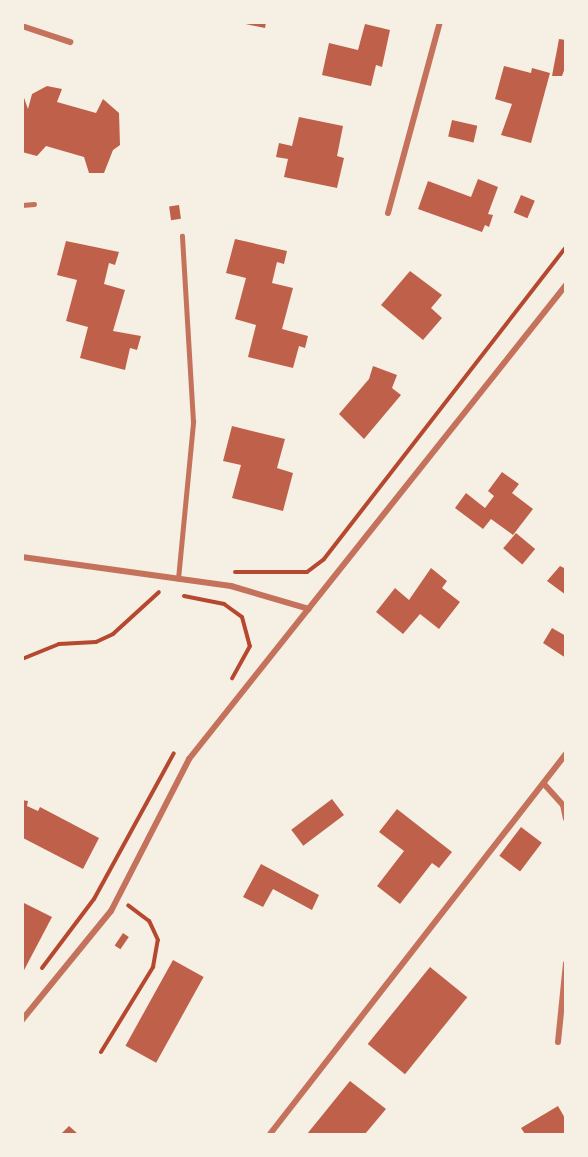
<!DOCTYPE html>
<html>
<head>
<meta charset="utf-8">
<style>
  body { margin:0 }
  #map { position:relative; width:588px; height:1157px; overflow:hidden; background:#f6efe4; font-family:Commissioner,sans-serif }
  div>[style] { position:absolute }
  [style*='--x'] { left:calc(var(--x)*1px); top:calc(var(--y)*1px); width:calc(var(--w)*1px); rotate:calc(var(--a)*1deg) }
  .building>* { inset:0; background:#bf614a; transform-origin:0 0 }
  .path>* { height:4px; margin:-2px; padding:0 2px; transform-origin:2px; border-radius:2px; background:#b5482f }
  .service>* { height:4.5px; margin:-2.25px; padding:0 2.25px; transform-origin:2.25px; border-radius:2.25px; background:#c5725c }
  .minor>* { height:6px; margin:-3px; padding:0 3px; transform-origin:3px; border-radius:3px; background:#c5725c }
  span { translate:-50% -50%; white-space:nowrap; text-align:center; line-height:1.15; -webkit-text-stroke:6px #f6efe4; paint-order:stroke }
  .frame { position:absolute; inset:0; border:24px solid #f6efe4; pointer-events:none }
</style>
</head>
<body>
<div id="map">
  <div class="building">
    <i style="clip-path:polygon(236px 22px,266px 22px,265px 28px)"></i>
    <i style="clip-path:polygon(365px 24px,390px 30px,382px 67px,376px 65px,371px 86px,322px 75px,329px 43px,358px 50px)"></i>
    <i style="clip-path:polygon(559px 39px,566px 40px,566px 65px,562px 76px,552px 76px)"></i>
    <i style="clip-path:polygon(504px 66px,531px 73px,532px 68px,550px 73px,531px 143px,501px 135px,512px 104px,495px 99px)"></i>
    <i style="clip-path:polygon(47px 86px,62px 89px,57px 102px,96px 113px,103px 99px,119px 113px,120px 145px,113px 150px,104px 173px,89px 173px,84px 157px,46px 146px,37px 156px,22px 152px,22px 92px,28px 109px,32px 94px)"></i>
    <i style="clip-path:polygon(299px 117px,343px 126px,337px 156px,344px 158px,337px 188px,284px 177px,288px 159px,276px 157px,279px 143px,292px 146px)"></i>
    <i style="left:452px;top:120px;width:26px;height:17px;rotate:13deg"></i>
    <i style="clip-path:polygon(478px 179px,498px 187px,488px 214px,493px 215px,489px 227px,485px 225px,482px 232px,418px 209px,428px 181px,471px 197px)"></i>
    <i style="left:521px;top:195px;width:15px;height:19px;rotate:23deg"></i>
    <i style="left:179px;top:205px;width:14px;height:10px;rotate:82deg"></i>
    <i style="clip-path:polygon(235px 239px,287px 251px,284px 264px,277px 262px,272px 283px,293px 288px,282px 329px,308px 336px,305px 348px,299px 346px,293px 368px,248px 357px,256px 325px,235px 319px,246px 278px,226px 273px)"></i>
    <i style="clip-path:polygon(66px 241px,119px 252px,115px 265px,109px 263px,104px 284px,125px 290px,113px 331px,141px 336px,137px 350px,130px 348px,125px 370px,80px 358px,88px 327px,66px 321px,77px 280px,57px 275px)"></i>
    <i style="clip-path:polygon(410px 271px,442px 295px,431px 308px,442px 318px,423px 340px,381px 305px)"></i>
    <i style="clip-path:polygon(373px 366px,397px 375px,392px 388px,401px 395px,364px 439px,339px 414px,369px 379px)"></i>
    <i style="clip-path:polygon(232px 426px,285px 439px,277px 468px,293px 473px,283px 511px,232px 498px,241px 465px,223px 461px)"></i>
    <i style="clip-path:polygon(502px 472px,519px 484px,512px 493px,533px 509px,513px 535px,491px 519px,483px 529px,455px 508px,466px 493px,485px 508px,494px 496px,488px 491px)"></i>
    <i style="left:516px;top:533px;width:25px;height:20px;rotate:40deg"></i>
    <i style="clip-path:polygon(560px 566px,566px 569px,566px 595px,547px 581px)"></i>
    <i style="clip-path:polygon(431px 568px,447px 581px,442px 588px,460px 602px,439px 629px,420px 614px,403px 634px,376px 612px,395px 588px,409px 600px)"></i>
    <i style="clip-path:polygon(552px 628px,566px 636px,566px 658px,543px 643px)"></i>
    <i style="left:332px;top:799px;width:20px;height:51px;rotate:53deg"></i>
    <i style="clip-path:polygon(22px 800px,28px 801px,27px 806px,38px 811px,40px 807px,99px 838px,83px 869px,23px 838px)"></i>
    <i style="clip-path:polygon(397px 809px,452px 852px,439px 868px,432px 863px,400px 904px,377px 886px,404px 851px,379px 832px)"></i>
    <i style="left:521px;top:827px;width:26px;height:36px;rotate:37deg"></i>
    <i style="clip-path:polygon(261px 864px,319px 895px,312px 910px,273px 889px,263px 907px,243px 897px)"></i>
    <i style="clip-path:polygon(22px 902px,52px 917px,22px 974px)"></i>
    <i style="left:123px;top:933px;width:7px;height:15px;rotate:34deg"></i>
    <i style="left:173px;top:960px;width:35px;height:98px;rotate:29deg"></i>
    <i style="left:430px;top:967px;width:48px;height:99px;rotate:39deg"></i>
    <i style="clip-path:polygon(350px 1081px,386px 1109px,365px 1134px,307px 1134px)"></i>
    <i style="clip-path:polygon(558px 1106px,566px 1120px,566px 1134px,525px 1134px,521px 1128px)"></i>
    <i style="clip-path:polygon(69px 1126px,78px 1134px,61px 1134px)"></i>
  </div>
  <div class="path">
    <i style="--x:235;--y:572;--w:72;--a:0"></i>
    <i style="--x:307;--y:572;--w:21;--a:-37"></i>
    <i style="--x:324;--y:559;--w:395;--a:-52.2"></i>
    <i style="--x:184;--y:596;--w:41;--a:11.3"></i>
    <i style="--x:224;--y:604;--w:22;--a:36"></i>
    <i style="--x:242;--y:617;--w:30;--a:75"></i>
    <i style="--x:250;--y:646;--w:37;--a:119"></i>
    <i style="--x:22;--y:659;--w:40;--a:-22"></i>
    <i style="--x:59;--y:644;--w:37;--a:-3"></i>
    <i style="--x:96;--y:642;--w:19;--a:-25"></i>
    <i style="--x:113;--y:634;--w:62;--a:-42.4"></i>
    <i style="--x:42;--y:968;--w:86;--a:-53"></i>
    <i style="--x:94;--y:899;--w:166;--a:-61.3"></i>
    <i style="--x:101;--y:1052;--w:100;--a:-58.5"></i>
    <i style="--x:153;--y:967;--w:27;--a:-80"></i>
    <i style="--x:158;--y:940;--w:21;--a:-115"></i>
    <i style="--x:149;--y:921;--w:26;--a:-143"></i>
  </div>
  <div class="service">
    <i style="--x:22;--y:205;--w:12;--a:-5"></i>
    <i style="--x:178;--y:579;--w:158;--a:-84.5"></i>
    <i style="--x:193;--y:422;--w:186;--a:-93.4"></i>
  </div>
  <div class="minor">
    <i style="--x:22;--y:26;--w:51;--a:18.4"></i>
    <i style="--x:388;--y:213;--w:198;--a:-74.8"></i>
    <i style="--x:22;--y:557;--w:211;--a:7.9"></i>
    <i style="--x:231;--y:586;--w:81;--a:16.4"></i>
    <i style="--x:544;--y:784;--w:28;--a:48"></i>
    <i style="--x:563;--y:805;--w:14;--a:78"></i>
    <i style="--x:22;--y:1020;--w:141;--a:-50.8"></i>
    <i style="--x:111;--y:911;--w:171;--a:-62.8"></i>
    <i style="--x:189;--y:759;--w:606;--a:-51.5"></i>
    <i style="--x:558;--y:1042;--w:79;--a:-84.2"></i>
    <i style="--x:270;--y:1134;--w:482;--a:-52.1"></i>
  </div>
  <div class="frame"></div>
</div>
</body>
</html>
